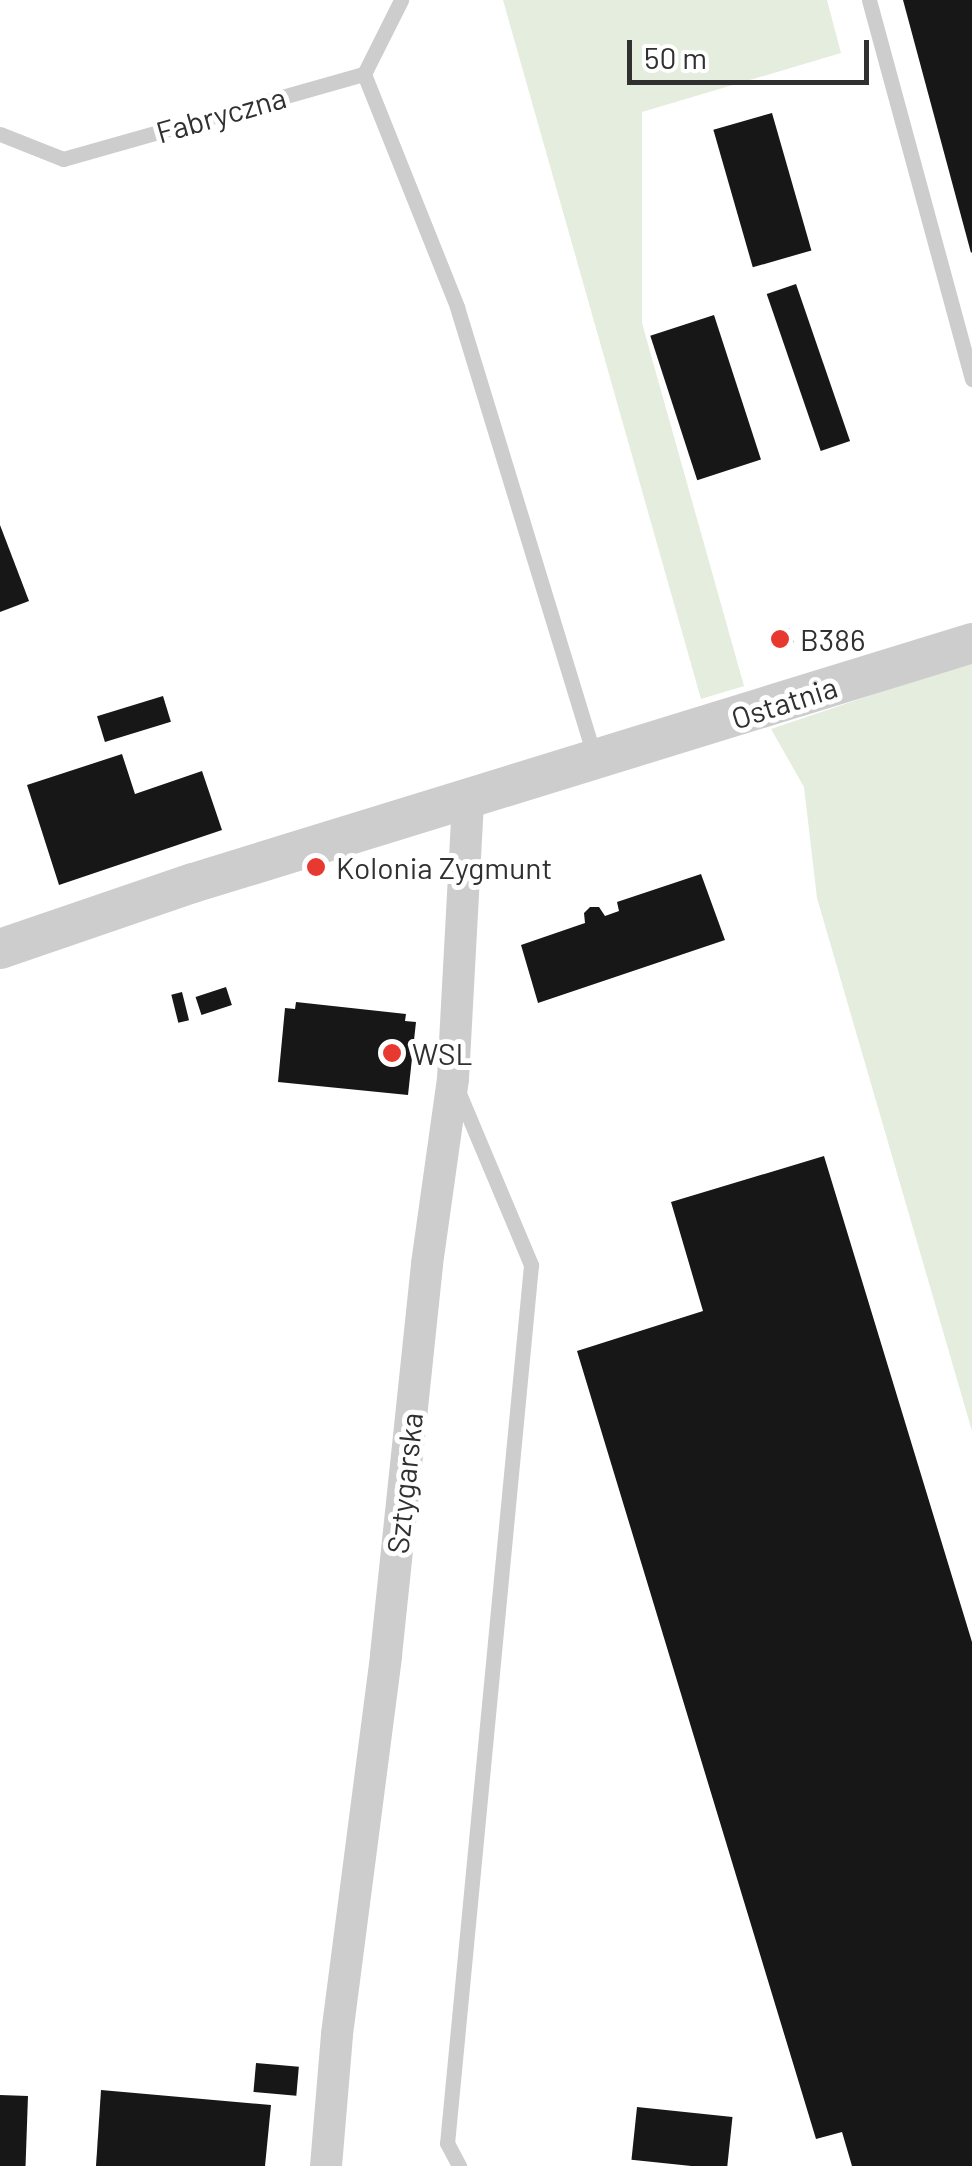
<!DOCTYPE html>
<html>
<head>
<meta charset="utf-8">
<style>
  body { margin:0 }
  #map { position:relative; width:972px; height:2166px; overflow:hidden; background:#fff; font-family:Barlow,sans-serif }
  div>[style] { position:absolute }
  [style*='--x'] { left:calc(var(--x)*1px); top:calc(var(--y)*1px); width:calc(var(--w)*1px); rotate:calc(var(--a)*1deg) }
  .green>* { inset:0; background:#e4edde }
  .building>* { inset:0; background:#171717; transform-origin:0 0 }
  .service>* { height:15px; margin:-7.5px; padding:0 7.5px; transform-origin:7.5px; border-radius:7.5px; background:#cdcdcd }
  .minor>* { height:32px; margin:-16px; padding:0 16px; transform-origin:16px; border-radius:16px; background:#cdcdcd }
  .tertiary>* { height:40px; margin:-20px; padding:0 20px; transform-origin:20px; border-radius:20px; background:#cdcdcd }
  .dots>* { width:28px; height:28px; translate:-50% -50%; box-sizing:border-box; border:5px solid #fff; border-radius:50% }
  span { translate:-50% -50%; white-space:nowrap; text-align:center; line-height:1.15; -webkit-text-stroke:10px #fff; paint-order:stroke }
  .street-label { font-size:30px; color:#303030 }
  .poi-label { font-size:30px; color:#303030 }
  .left { translate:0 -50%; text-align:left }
  .scale { position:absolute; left:627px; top:40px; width:242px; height:45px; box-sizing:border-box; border:5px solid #303030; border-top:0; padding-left:12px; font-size:30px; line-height:35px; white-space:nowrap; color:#303030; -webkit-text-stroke:8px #fff; paint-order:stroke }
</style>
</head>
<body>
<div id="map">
  <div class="green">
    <i style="clip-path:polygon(503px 0,827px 0,841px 53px,642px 112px,642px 323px,744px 686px,701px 699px)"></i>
    <i style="clip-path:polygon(972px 661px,972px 1431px,817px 898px,804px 787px,771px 729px)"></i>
  </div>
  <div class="building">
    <i style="clip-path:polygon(903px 0,972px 0,972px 252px,971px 253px)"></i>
    <i style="left:772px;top:113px;width:143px;height:61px;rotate:74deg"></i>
    <i style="left:796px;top:284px;width:166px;height:31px;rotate:71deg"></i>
    <i style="left:714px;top:315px;width:152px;height:67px;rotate:72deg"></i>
    <i style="clip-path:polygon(0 525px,29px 601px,0 612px)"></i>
    <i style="left:789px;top:628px;width:15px;height:23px;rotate:70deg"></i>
    <i style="left:163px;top:696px;width:27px;height:69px;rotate:73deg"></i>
    <i style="clip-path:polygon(122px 754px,135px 794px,202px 771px,222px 830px,59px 885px,27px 785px)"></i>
    <i style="clip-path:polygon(701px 874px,725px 940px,538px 1003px,521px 945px,585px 923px,584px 913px,590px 907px,599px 907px,605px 916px,619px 911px,617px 902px)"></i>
    <i style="left:226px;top:987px;width:19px;height:32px;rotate:72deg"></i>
    <i style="left:182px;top:992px;width:29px;height:11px;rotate:76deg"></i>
    <i style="clip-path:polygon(296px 1002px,406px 1014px,405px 1021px,416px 1022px,408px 1095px,278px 1082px,285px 1008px,295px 1009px)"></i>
    <i style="clip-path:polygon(824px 1156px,972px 1642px,972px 2166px,852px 2166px,842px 2132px,816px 2139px,577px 1351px,703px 1311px,671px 1202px)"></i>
    <i style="left:256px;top:2063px;width:43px;height:29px;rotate:5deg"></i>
    <i style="clip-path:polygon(101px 2090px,271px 2105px,265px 2166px,96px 2166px)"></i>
    <i style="left:0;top:2095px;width:28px;height:71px;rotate:2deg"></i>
    <i style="left:637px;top:2107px;width:96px;height:53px;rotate:6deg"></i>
  </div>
  <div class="service">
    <i style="--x:869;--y:0;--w:393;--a:74.8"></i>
    <i style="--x:364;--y:74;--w:251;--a:68.2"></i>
    <i style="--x:457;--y:307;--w:472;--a:73"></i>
    <i style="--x:0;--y:134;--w:68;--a:21.6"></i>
    <i style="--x:63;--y:159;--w:313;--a:-15.8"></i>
    <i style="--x:364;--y:74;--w:83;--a:-63.4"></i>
    <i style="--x:458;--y:1091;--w:189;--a:67.2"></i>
    <i style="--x:531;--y:1265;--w:882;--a:95.46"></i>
    <i style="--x:447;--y:2143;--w:26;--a:62"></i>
  </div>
  <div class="minor">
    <i style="--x:326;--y:2166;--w:132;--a:-85.2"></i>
    <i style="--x:337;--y:2034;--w:382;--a:-82.6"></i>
    <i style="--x:386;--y:1655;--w:393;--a:-84"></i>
    <i style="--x:427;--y:1264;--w:187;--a:-82"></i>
    <i style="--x:453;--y:1079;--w:279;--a:-86.9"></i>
  </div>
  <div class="tertiary">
    <i style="--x:0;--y:949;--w:204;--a:-18.9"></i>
    <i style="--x:193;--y:883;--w:815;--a:-17.12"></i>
  </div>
  <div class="dots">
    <i style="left:780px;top:639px;background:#e83931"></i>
    <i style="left:316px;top:867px;background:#e83931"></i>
    <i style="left:392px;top:1053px;background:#e83931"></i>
  </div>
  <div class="street-label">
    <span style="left:221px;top:114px;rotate:-16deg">Fabryczna</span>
    <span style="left:784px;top:702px;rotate:-18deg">Ostatnia</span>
    <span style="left:404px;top:1483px;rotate:-84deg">Sztygarska</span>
  </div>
  <div class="poi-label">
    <span class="left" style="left:800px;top:639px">B386</span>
    <span class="left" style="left:336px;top:867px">Kolonia Zygmunt</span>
    <span class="left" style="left:412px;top:1053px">WSL</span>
  </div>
  <div class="scale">50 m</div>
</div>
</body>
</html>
